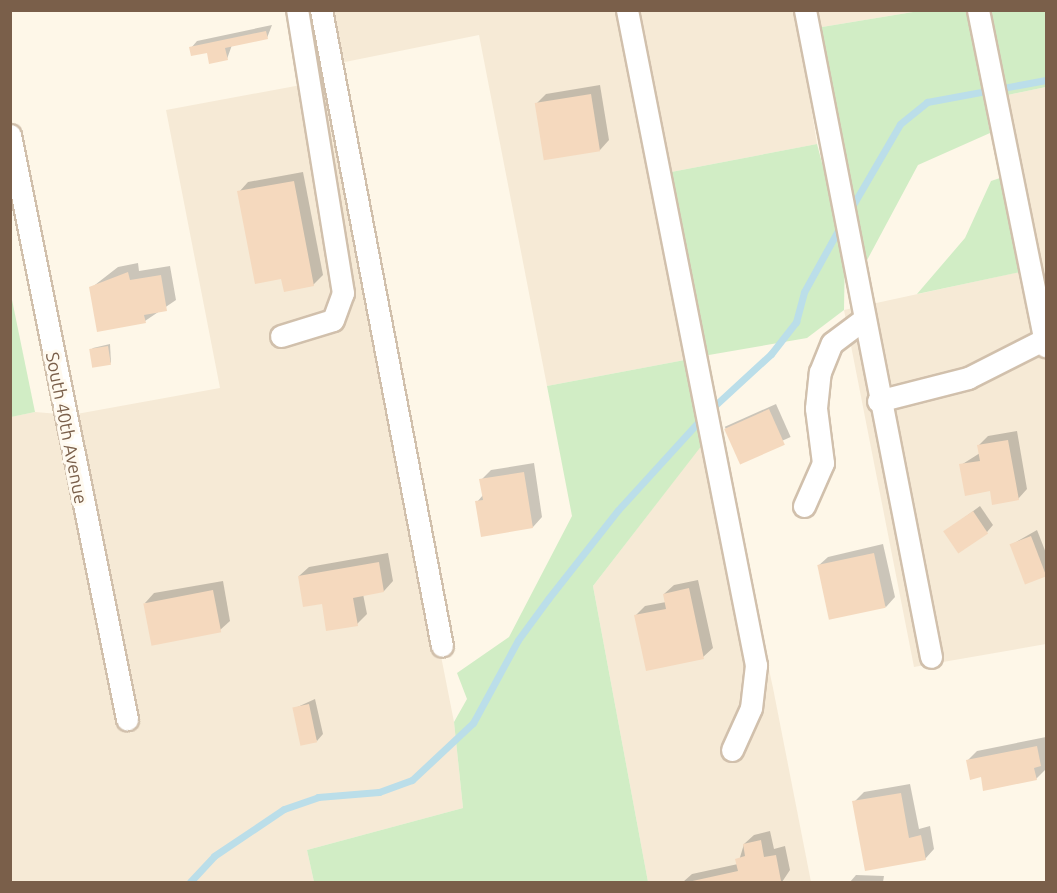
<!DOCTYPE html>
<html>
<head>
<meta charset="utf-8">
<style>
  body { margin:0 }
  #map { position:relative; width:1057px; height:893px; overflow:hidden; background:#fef7e8; font-family:Ubuntu,sans-serif }
  div>[style] { position:absolute }
  [style*='--x'] { left:calc(var(--x)*1px); top:calc(var(--y)*1px); width:calc(var(--w)*1px); rotate:calc(var(--a)*1deg) }
  .residential>* { inset:0; background:#f6ead6 }
  .green>* { inset:0; background:#d1edc5 }
  .shadow>* { inset:0; background:#0003; transform-origin:0 0 }
  .stream>* { height:7px; margin:-3.5px; padding:0 3.5px; transform-origin:3.5px; border-radius:3.5px; background:#bbdee9 }
  .building>* { inset:0; background:#f5d9be; transform-origin:0 0 }
  .roads { filter:drop-shadow(2px 0 #d1c0ac) drop-shadow(-2px 0 #d1c0ac) drop-shadow(0 2px #d1c0ac) drop-shadow(0 -2px #d1c0ac) }
  .minor>* { height:21px; margin:-10.5px; padding:0 10.5px; transform-origin:10.5px; border-radius:10.5px; background:#fff }
  span { translate:-50% -50%; white-space:nowrap; text-align:center; line-height:1.15; -webkit-text-stroke:6px #fffaf0; paint-order:stroke }
  .street-label { font-size:18px; color:#7a5f4a }
  .frame { position:absolute; inset:0; border:12px solid #7a5f4a; pointer-events:none }
</style>
</head>
<body>
<div id="map">
  <div class="residential">
    <i style="clip-path:polygon(813px 10px,919px 11px,816px 28px)"></i>
    <i style="clip-path:polygon(288px 11px,314px 11px,454px 722px,463px 808px,307px 850px,314px 882px,11px 882px,10px 417px,35px 412px,71px 415px,220px 388px,166px 110px,301px 85px)"></i>
    <i style="clip-path:polygon(328px 11px,621px 11px,690px 359px,547px 386px,479px 35px,340px 63px)"></i>
    <i style="clip-path:polygon(635px 11px,796px 11px,817px 144px,666px 173px)"></i>
    <i style="clip-path:polygon(1046px 87px,1046px 644px,914px 667px,844px 310px,1038px 268px,1003px 96px)"></i>
    <i style="clip-path:polygon(716px 426px,773px 688px,811px 882px,648px 882px,593px 586px)"></i>
  </div>
  <div class="green">
    <i style="clip-path:polygon(919px 11px,969px 11px,990px 133px,918px 165px,865px 264px,816px 28px)"></i>
    <i style="clip-path:polygon(986px 11px,1046px 11px,1046px 87px,1003px 96px)"></i>
    <i style="clip-path:polygon(817px 144px,845px 250px,844px 310px,807px 338px,703px 356px,666px 173px)"></i>
    <i style="clip-path:polygon(1003px 177px,1025px 271px,917px 294px,965px 238px,991px 181px)"></i>
    <i style="clip-path:polygon(11px 295px,35px 412px,11px 417px,10px 417px)"></i>
    <i style="clip-path:polygon(690px 359px,706px 440px,593px 586px,648px 882px,314px 882px,307px 850px,463px 808px,454px 722px,467px 699px,457px 673px,509px 637px,572px 516px,547px 386px)"></i>
  </div>
  <div class="shadow">
    <i style="clip-path:polygon(272px 25px,267px 38px,232px 45px,227px 59px,191px 48px,197px 41px)"></i>
    <i style="clip-path:polygon(600px 85px,609px 140px,600px 150px,545px 159px,536px 104px,546px 94px)"></i>
    <i style="clip-path:polygon(303px 172px,323px 275px,313px 285px,283px 277px,239px 192px,248px 182px)"></i>
    <i style="clip-path:polygon(138px 263px,139px 271px,170px 266px,176px 300px,145px 321px,91px 288px,118px 267px)"></i>
    <i style="clip-path:polygon(110px 344px,111px 363px,90px 351px,93px 348px)"></i>
    <i style="left:776px;top:404px;width:36px;height:56px;rotate:66deg"></i>
    <i style="clip-path:polygon(1017px 431px,1027px 489px,1018px 499px,991px 490px,961px 465px,980px 453px,979px 445px,988px 436px)"></i>
    <i style="clip-path:polygon(534px 463px,542px 517px,533px 527px,477px 502px,483px 495px,481px 480px,491px 470px)"></i>
    <i style="clip-path:polygon(980px 506px,993px 525px,987px 532px,945px 532px)"></i>
    <i style="clip-path:polygon(1037px 530px,1046px 553px,1046px 575px,1026px 583px,1011px 545px)"></i>
    <i style="clip-path:polygon(883px 544px,895px 597px,886px 607px,818px 566px,828px 557px)"></i>
    <i style="clip-path:polygon(388px 553px,393px 581px,384px 591px,363px 594px,367px 614px,357px 624px,323px 602px,299px 576px,309px 567px)"></i>
    <i style="clip-path:polygon(698px 580px,713px 648px,703px 657px,635px 616px,645px 606px,666px 602px,664px 594px,674px 585px)"></i>
    <i style="clip-path:polygon(223px 581px,230px 621px,220px 630px,145px 603px,154px 593px)"></i>
    <i style="clip-path:polygon(315px 699px,323px 734px,317px 741px,293px 709px)"></i>
    <i style="clip-path:polygon(1046px 737px,1046px 769px,1036px 779px,982px 775px,967px 761px,977px 751px)"></i>
    <i style="clip-path:polygon(910px 784px,919px 829px,930px 826px,934px 849px,925px 859px,854px 802px,864px 792px)"></i>
    <i style="clip-path:polygon(770px 831px,774px 849px,785px 846px,790px 870px,782px 882px,683px 882px,692px 874px,738px 864px,744px 844px,754px 835px)"></i>
    <i style="clip-path:polygon(856px 875px,884px 876px,883px 882px,850px 882px)"></i>
  </div>
  <div class="stream">
    <i style="--x:850;--y:210;--w:99;--a:-59.8"></i>
    <i style="--x:900;--y:124;--w:35;--a:-39"></i>
    <i style="--x:927;--y:102;--w:121;--a:-10.5"></i>
    <i style="--x:710;--y:410;--w:83;--a:-42.6"></i>
    <i style="--x:771;--y:354;--w:41;--a:-52"></i>
    <i style="--x:796;--y:322;--w:31;--a:-75"></i>
    <i style="--x:804;--y:292;--w:77;--a:-61.1"></i>
    <i style="--x:190;--y:882;--w:35;--a:-47"></i>
    <i style="--x:214;--y:856;--w:84;--a:-33.9"></i>
    <i style="--x:284;--y:809;--w:36;--a:-19"></i>
    <i style="--x:318;--y:797;--w:61;--a:-4.7"></i>
    <i style="--x:379;--y:792;--w:35;--a:-20"></i>
    <i style="--x:412;--y:780;--w:83;--a:-43.1"></i>
    <i style="--x:473;--y:723;--w:94;--a:-61.5"></i>
    <i style="--x:518;--y:640;--w:51;--a:-53.8"></i>
    <i style="--x:548;--y:599;--w:113;--a:-51.8"></i>
    <i style="--x:618;--y:510;--w:125;--a:-47.6"></i>
  </div>
  <div class="building">
    <i style="clip-path:polygon(266px 31px,268px 39px,225px 48px,228px 60px,209px 64px,207px 53px,191px 56px,189px 47px)"></i>
    <i style="left:591px;top:94px;width:58px;height:57px;rotate:81deg"></i>
    <i style="clip-path:polygon(294px 181px,314px 286px,284px 292px,281px 279px,255px 284px,237px 191px)"></i>
    <i style="clip-path:polygon(128px 272px,130px 280px,161px 275px,167px 311px,144px 315px,146px 323px,97px 332px,89px 287px)"></i>
    <i style="left:108px;top:346px;width:19px;height:19px;rotate:81deg"></i>
    <i style="left:769px;top:409px;width:39px;height:49px;rotate:66deg"></i>
    <i style="clip-path:polygon(1008px 440px,1019px 500px,992px 505px,990px 491px,965px 496px,959px 464px,980px 461px,977px 445px)"></i>
    <i style="clip-path:polygon(524px 472px,533px 528px,481px 537px,475px 501px,483px 500px,479px 479px)"></i>
    <i style="left:973px;top:511px;width:27px;height:36px;rotate:56deg"></i>
    <i style="left:1031px;top:536px;width:43px;height:23px;rotate:69deg"></i>
    <i style="left:874px;top:553px;width:56px;height:58px;rotate:78deg"></i>
    <i style="clip-path:polygon(379px 562px,384px 592px,353px 598px,358px 626px,326px 631px,322px 604px,303px 607px,298px 576px)"></i>
    <i style="clip-path:polygon(689px 588px,704px 659px,646px 671px,634px 615px,666px 609px,663px 594px)"></i>
    <i style="left:213px;top:590px;width:43px;height:71px;rotate:79deg"></i>
    <i style="left:309px;top:704px;width:39px;height:17px;rotate:78deg"></i>
    <i style="clip-path:polygon(1037px 746px,1041px 766px,1034px 768px,1037px 780px,983px 791px,981px 777px,970px 780px,966px 760px)"></i>
    <i style="clip-path:polygon(901px 793px,909px 838px,921px 835px,926px 860px,865px 871px,852px 801px)"></i>
    <i style="clip-path:polygon(761px 840px,764px 857px,776px 855px,781px 881px,688px 882px,738px 871px,735px 859px,745px 856px,743px 844px)"></i>
  </div>
  <div class="roads">
    <div class="minor">
      <i style="--x:321;--y:10;--w:647;--a:79.23"></i>
      <i style="--x:627;--y:10;--w:668;--a:78.86"></i>
      <i style="--x:756;--y:665;--w:43;--a:96.6"></i>
      <i style="--x:751;--y:708;--w:46;--a:114.3"></i>
      <i style="--x:805;--y:10;--w:659;--a:78.98"></i>
      <i style="--x:978;--y:10;--w:343;--a:78.6"></i>
      <i style="--x:10;--y:135;--w:596;--a:78.67"></i>
      <i style="--x:281;--y:336;--w:54;--a:-17.1"></i>
      <i style="--x:333;--y:320;--w:29;--a:-70"></i>
      <i style="--x:343;--y:293;--w:287;--a:-99.2"></i>
      <i style="--x:878;--y:401;--w:93;--a:-14.3"></i>
      <i style="--x:968;--y:378;--w:86;--a:-26.9"></i>
      <i style="--x:804;--y:506;--w:47;--a:-66.2"></i>
      <i style="--x:823;--y:463;--w:55;--a:-97.3"></i>
      <i style="--x:816;--y:408;--w:36;--a:-84"></i>
      <i style="--x:820;--y:372;--w:31;--a:-68"></i>
      <i style="--x:832;--y:343;--w:39;--a:-37"></i>
    </div>
  </div>
  <div class="street-label">
    <span style="left:67px;top:428px;rotate:79deg">South 40th Avenue</span>
  </div>
  <div class="frame"></div>
</div>
</body>
</html>
